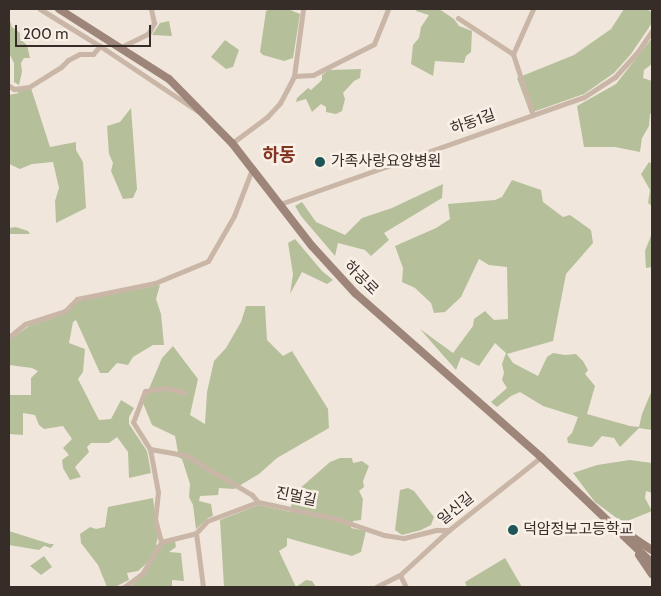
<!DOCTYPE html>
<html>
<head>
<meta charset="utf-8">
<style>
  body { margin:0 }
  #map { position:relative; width:661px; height:596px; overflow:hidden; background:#f1e6db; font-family:Cabin,"Noto Sans KR",sans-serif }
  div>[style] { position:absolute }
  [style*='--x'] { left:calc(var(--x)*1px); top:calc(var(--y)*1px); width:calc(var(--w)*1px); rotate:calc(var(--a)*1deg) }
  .green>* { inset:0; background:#b5c09b }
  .street>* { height:5px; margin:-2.5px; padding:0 2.5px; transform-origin:2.5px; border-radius:2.5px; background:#c9b6a7 }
  .secondary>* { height:8px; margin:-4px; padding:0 4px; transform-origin:4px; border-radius:4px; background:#9d8579 }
  .dots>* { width:14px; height:14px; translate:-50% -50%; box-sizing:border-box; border:2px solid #f9f0e8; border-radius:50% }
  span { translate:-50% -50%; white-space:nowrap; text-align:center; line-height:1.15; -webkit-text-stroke:5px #f9f0e8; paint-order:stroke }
  .street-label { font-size:15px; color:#362c28 }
  .poi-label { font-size:15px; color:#362c28 }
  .left { translate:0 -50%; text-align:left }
  .quarter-label { font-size:18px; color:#843622; font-weight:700 }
  .frame { position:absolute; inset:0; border:10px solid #362c28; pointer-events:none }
  .scale { position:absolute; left:15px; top:25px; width:136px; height:22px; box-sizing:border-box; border:2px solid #362c28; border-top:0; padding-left:6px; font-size:15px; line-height:18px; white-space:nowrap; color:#362c28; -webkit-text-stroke:4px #f9f0e8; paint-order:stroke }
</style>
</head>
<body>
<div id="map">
  <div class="green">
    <i style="clip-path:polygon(270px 9px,288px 9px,300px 14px,293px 58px,284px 61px,263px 55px,260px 52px,266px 11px)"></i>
    <i style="clip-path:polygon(417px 9px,439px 9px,454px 19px,459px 26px,472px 31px,471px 52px,466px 56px,464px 63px,435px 61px,433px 76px,411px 64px,413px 45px,419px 38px,421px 27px,429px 15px,416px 11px)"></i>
    <i style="clip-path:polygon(624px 9px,646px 9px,652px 12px,652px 23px,631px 54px,614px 73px,584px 94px,530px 113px,517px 78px,574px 55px,611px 29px)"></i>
    <i style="clip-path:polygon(9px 18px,12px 27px,20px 33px,20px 39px,27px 45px,30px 58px,24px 58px,21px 63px,22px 72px,19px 85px,14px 82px,14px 63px,9px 53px)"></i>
    <i style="clip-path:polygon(169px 21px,172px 36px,152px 35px,160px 23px)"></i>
    <i style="clip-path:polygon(652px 38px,652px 64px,644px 70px,643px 78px,652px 81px,652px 113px,650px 114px,649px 126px,642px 138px,640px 152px,615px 147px,584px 147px,577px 106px,616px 84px)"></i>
    <i style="clip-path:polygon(225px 40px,239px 50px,233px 67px,226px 69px,211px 57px)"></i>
    <i style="clip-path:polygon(361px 69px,360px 78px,354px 81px,343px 93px,345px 99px,342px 111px,336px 114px,326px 112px,326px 107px,321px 104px,312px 112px,306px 99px,296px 102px,297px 98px,308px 88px,311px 90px,322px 80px,322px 75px,329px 70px)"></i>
    <i style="clip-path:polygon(31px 88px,50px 147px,76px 142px,76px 150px,83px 162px,86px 208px,56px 223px,55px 201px,59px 188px,53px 162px,32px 164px,20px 169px,9px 164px,9px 95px,19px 93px,15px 91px)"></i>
    <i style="clip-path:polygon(131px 108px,137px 189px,133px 198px,123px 199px,111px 171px,113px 163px,109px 154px,107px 126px,120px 122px)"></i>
    <i style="clip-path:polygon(649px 162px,652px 164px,652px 206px,648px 203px,650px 190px,641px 174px)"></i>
    <i style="clip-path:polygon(512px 180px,541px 190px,543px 202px,563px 217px,570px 215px,591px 230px,593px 243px,566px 274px,553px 341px,507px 354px,513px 363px,538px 376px,547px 357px,553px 353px,565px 355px,576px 354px,583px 361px,588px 370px,585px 374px,595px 386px,587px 414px,630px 426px,639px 427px,642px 414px,652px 390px,652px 430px,639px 428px,620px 447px,614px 438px,602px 436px,592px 447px,568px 443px,567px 438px,572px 433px,578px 417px,543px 406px,520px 392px,511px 396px,497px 407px,491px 402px,507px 388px,502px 380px,504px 373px,502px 364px,506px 353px,495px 343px,479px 366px,461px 357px,456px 370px,420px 329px,453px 353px,473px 326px,474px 319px,485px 311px,494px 320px,508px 319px,507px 267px,489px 265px,479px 259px,461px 297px,445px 312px,434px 313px,431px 303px,415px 288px,402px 282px,403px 268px,395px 246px,436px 228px,450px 219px,448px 204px,495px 200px,502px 197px)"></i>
    <i style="clip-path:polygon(443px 184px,442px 198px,384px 233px,389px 240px,371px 256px,365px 250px,338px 243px,335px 256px,301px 216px,295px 206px,302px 202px,316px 222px,345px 235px,362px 218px,392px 208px)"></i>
    <i style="clip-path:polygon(16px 227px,28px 231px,30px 234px,9px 234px,9px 228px)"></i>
    <i style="clip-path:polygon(652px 233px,652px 267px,646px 268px,645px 251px)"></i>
    <i style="clip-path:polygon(295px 239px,322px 271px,333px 280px,327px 284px,302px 272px,290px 294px,293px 274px,288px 243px)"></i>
    <i style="clip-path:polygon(160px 285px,156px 299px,161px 314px,164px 345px,153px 345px,133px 357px,128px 365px,117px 363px,108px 373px,100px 373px,76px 320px,73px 322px,69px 343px,85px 349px,83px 372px,78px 379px,99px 420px,111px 419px,121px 400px,134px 408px,129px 417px,129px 424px,147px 451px,151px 473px,129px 478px,128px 452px,117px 437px,109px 443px,91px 443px,87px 447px,89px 452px,75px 467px,81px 477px,70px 480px,63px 468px,62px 460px,69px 455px,63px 448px,72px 439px,63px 426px,44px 429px,39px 425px,35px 415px,23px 413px,23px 435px,9px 434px,9px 395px,31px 395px,31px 378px,38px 371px,32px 368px,9px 365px,9px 340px,29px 326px,62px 315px,78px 301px)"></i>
    <i style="clip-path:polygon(246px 306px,265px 306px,267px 340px,283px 356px,292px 351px,328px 409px,329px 428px,277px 458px,259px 474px,234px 489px,219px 488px,218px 495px,200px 496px,199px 501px,211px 504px,213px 516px,208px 518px,196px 529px,193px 505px,189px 497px,190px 484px,182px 459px,176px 456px,178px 452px,175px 436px,152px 425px,143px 403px,162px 358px,173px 346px,198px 379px,190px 415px,205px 424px,207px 392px,214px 361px,226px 348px,241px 322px)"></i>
    <i style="clip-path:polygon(340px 458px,352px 458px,353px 463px,362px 461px,369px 466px,363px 481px,364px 487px,359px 491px,363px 499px,361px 520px,353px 521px,351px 528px,366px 531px,361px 552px,352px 556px,287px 538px,287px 546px,279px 551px,296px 587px,224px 587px,220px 520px,259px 505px,290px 512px,292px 502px,298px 490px,330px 462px)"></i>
    <i style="clip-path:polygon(630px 460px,652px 463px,652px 493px,646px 491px,645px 498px,652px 511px,625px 522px,618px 519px,595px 502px,573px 473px,597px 465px)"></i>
    <i style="clip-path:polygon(408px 488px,414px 491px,434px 517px,431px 525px,421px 530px,402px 535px,395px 530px,400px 490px)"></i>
    <i style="clip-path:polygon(153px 498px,158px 537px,156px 545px,175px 541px,176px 547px,169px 552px,181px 553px,184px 581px,172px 580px,172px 587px,130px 587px,144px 575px,155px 556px,138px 571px,127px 573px,129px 580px,115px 587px,107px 587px,98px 565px,81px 543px,80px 534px,90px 527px,96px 529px,105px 527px,108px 507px)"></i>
    <i style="clip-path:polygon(9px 531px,50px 544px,54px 544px,51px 548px,44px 546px,39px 550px,9px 545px)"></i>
    <i style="clip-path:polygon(44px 556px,52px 567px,41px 575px,30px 566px)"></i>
    <i style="clip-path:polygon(505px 558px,522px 587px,467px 587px,465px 582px)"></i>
    <i style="clip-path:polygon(306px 580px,312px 581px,316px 587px,296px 587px)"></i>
  </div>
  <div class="street">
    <i style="--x:40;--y:9;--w:70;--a:31.7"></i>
    <i style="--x:458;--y:18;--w:66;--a:33.2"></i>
    <i style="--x:121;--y:47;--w:30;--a:-26"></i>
    <i style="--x:148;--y:34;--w:13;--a:-61"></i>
    <i style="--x:154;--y:23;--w:14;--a:-102"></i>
    <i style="--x:294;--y:76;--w:19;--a:-3"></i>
    <i style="--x:313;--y:75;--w:68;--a:-26.9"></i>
    <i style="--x:374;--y:44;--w:38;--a:-68"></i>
    <i style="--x:9;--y:86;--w:6;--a:31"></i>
    <i style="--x:14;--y:89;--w:15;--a:-8"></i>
    <i style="--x:29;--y:87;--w:38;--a:-32"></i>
    <i style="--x:61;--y:67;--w:10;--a:-45"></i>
    <i style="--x:68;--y:60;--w:13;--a:-27"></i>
    <i style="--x:80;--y:54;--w:13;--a:0"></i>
    <i style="--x:93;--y:54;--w:11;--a:-49"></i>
    <i style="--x:100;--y:46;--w:119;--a:33.7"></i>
    <i style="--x:533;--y:115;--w:64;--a:-108.2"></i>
    <i style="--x:513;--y:54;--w:49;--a:-66"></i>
    <i style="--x:232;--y:143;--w:44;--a:-36.6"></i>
    <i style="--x:267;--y:117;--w:19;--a:-47"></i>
    <i style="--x:280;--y:103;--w:15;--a:-62"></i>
    <i style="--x:287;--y:90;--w:16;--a:-63"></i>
    <i style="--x:294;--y:76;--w:68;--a:-82.3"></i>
    <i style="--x:280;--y:204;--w:322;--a:-19.4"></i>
    <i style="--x:584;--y:97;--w:37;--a:-33"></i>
    <i style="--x:615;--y:77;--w:36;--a:-48"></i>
    <i style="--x:639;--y:50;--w:23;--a:-56"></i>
    <i style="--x:9;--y:337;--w:21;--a:-39"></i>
    <i style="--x:25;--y:324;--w:42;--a:-18"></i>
    <i style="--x:65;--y:311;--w:17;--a:-45"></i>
    <i style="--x:77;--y:299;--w:80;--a:-11.6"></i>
    <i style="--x:155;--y:283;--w:57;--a:-22.5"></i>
    <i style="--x:208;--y:261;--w:52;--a:-60"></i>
    <i style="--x:234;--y:216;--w:50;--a:-69"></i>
    <i style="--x:185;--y:393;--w:20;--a:-165"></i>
    <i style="--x:166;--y:388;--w:21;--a:172"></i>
    <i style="--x:145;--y:391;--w:33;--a:111"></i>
    <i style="--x:133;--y:422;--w:32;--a:58"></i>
    <i style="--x:150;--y:449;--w:36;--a:10"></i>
    <i style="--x:185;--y:455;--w:78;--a:30.8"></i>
    <i style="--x:252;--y:495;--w:9;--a:49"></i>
    <i style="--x:150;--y:449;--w:44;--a:79.5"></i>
    <i style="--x:158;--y:492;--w:27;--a:96"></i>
    <i style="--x:155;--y:519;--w:24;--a:75"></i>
    <i style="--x:124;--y:587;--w:22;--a:-36"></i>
    <i style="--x:142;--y:574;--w:37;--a:-59"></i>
    <i style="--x:161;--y:542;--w:36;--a:-14"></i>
    <i style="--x:203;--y:587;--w:54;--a:-97.4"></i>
    <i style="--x:196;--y:533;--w:16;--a:-47"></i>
    <i style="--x:207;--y:521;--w:54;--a:-20.4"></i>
    <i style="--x:258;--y:502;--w:81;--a:12.1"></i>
    <i style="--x:337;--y:519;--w:50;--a:18.8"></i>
    <i style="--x:384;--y:535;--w:20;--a:9"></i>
    <i style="--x:404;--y:538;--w:34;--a:-14"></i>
    <i style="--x:437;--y:530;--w:12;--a:0"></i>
    <i style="--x:376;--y:587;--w:27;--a:-27"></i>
    <i style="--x:406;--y:587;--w:13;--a:-117"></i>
    <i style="--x:400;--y:575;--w:67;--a:-42.6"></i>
    <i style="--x:449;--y:530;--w:117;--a:-38.4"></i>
  </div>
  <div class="secondary">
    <i style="--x:59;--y:9;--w:130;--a:32.5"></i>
    <i style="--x:169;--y:79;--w:90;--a:45.5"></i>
    <i style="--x:232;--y:143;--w:130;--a:52.2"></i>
    <i style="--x:312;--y:246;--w:64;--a:47.5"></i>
    <i style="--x:355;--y:293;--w:248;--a:41.4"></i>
    <i style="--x:541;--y:457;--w:153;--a:43.7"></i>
    <i style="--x:625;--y:532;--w:32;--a:34"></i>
    <i style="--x:639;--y:555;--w:23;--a:56"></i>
  </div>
  <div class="dots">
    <i style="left:320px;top:162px;background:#1e5557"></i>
    <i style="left:513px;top:530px;background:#1e5557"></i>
  </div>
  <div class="street-label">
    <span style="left:473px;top:122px;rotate:-19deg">하동1길</span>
    <span style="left:361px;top:278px;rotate:45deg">하공로</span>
    <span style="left:296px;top:497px;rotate:12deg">진멀길</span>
    <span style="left:456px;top:509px;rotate:-39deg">일신길</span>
  </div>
  <div class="poi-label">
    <span class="left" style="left:331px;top:162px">가족사랑요양병원</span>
    <span class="left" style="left:523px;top:530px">덕암정보고등학교</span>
  </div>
  <div class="quarter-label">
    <span style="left:279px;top:155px">하동</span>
  </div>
  <div class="frame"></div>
  <div class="scale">200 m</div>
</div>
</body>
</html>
